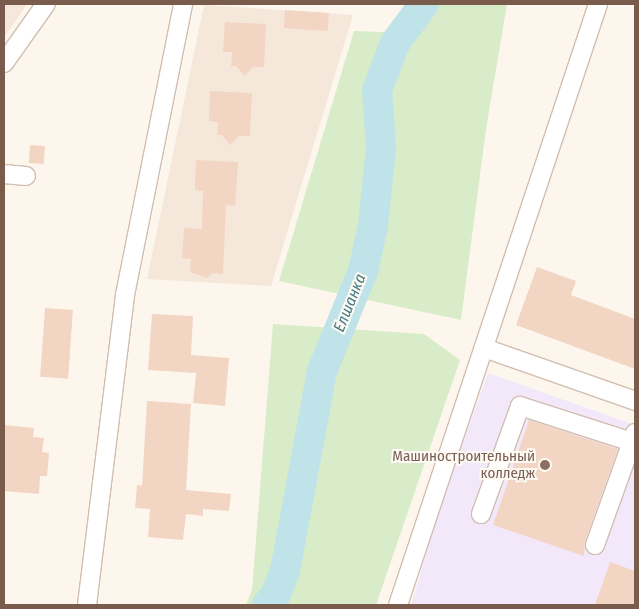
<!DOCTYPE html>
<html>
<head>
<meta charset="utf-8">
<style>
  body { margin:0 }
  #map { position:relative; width:639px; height:609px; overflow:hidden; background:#fdf6ec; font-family:"Fira Sans Condensed",sans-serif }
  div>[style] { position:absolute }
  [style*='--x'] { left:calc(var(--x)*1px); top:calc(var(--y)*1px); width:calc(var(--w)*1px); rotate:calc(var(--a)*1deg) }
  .residential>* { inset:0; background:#f5e8da }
  .education>* { inset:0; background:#f3e8fa }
  .green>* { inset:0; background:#d8ecc9 }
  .river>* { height:30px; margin:-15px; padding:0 15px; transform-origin:15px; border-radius:15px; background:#bfe3e8 }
  .building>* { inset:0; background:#f3d5c3; transform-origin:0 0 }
  .roads { filter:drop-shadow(1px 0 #d1beb0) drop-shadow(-1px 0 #d1beb0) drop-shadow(0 1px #d1beb0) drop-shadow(0 -1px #d1beb0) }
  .minor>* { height:18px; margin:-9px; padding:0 9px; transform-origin:9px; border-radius:9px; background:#fff }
  .dots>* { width:14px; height:14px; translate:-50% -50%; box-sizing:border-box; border:2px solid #fffaf3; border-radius:50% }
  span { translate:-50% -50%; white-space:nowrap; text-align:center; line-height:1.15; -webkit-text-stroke:4px #fffaf3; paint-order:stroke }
  .education-label { font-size:15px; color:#785e54 }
  .right { translate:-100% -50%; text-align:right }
  .water-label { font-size:16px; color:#437c86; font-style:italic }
  .frame { position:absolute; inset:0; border:5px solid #7a5c4d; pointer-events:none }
</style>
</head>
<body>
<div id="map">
  <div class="residential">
    <i style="clip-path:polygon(4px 4px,27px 4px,4px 38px)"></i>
    <i style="clip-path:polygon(204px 5px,353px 15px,271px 286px,147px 279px)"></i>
  </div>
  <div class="education">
    <i style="clip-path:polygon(488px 373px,635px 425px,635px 605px,411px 605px,441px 504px)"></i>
  </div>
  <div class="green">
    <i style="clip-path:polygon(411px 4px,507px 4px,486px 129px,461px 320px,279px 281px,354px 31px,408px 33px)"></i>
    <i style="clip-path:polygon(273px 324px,424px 334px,460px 360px,376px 605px,246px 605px,252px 590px)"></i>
  </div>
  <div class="river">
    <i style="--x:267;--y:605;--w:14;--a:-51"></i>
    <i style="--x:276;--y:594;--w:25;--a:-69"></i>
    <i style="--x:285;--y:571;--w:203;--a:-79.5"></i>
    <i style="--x:322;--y:371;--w:108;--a:-67.7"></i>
    <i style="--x:363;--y:271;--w:46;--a:-77.5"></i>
    <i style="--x:373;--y:226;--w:78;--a:-84.1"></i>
    <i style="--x:381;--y:148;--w:58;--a:-93.9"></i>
    <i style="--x:377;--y:90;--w:50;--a:-69"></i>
    <i style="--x:395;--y:43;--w:49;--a:-53.4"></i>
  </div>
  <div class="building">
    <i style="left:285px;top:10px;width:44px;height:18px;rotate:4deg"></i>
    <i style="clip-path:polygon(225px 22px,266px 24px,264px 67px,253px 67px,245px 76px,236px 66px,231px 66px,232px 52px,223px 52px)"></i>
    <i style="clip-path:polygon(210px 91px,252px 93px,250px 136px,239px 136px,230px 145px,222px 135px,217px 135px,218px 122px,209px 121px)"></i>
    <i style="left:30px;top:145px;width:15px;height:18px;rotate:4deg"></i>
    <i style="clip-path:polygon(196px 160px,238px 162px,235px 206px,226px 205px,223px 274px,212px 273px,207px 278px,190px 272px,191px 259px,182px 258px,184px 228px,202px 229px,203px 191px,195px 190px)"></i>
    <i style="clip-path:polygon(537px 267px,576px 281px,571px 295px,635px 319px,635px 369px,516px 325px)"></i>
    <i style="left:45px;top:308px;width:28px;height:69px;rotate:4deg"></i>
    <i style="clip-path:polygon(152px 314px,193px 316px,191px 355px,229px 358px,225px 406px,193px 403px,196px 373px,148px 370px)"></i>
    <i style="clip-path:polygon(147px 401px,191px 404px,186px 490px,231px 494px,229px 511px,203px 509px,203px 516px,186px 514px,183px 540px,148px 537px,150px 509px,135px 508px,137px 485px,142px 486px)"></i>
    <i style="clip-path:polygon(529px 420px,618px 449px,585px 541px,584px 556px,493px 525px)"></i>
    <i style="clip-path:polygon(4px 425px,34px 428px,33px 437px,44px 438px,42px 452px,49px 453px,47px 476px,40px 476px,39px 494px,4px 491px)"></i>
    <i style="clip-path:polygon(610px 562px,635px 571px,635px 605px,595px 605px)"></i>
  </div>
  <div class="roads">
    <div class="minor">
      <i style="--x:4;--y:63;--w:72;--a:-54.6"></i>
      <i style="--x:4;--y:174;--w:22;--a:5"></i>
      <i style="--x:484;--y:348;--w:160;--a:19.3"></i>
      <i style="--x:481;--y:514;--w:115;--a:-70.1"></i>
      <i style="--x:520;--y:406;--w:118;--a:17.8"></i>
      <i style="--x:595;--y:545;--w:119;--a:-70.3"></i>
      <i style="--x:87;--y:605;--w:312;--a:-83"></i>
      <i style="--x:125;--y:295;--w:297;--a:-78.7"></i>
      <i style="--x:398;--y:605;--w:633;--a:-71.59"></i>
    </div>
  </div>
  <div class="dots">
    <i style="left:545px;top:465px;background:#8d6e63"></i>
  </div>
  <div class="education-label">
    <span class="right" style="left:535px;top:465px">Машиностроительный<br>колледж</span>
  </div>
  <div class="water-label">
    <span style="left:350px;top:303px;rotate:-68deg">Елшанка</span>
  </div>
  <div class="frame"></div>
</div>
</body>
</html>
